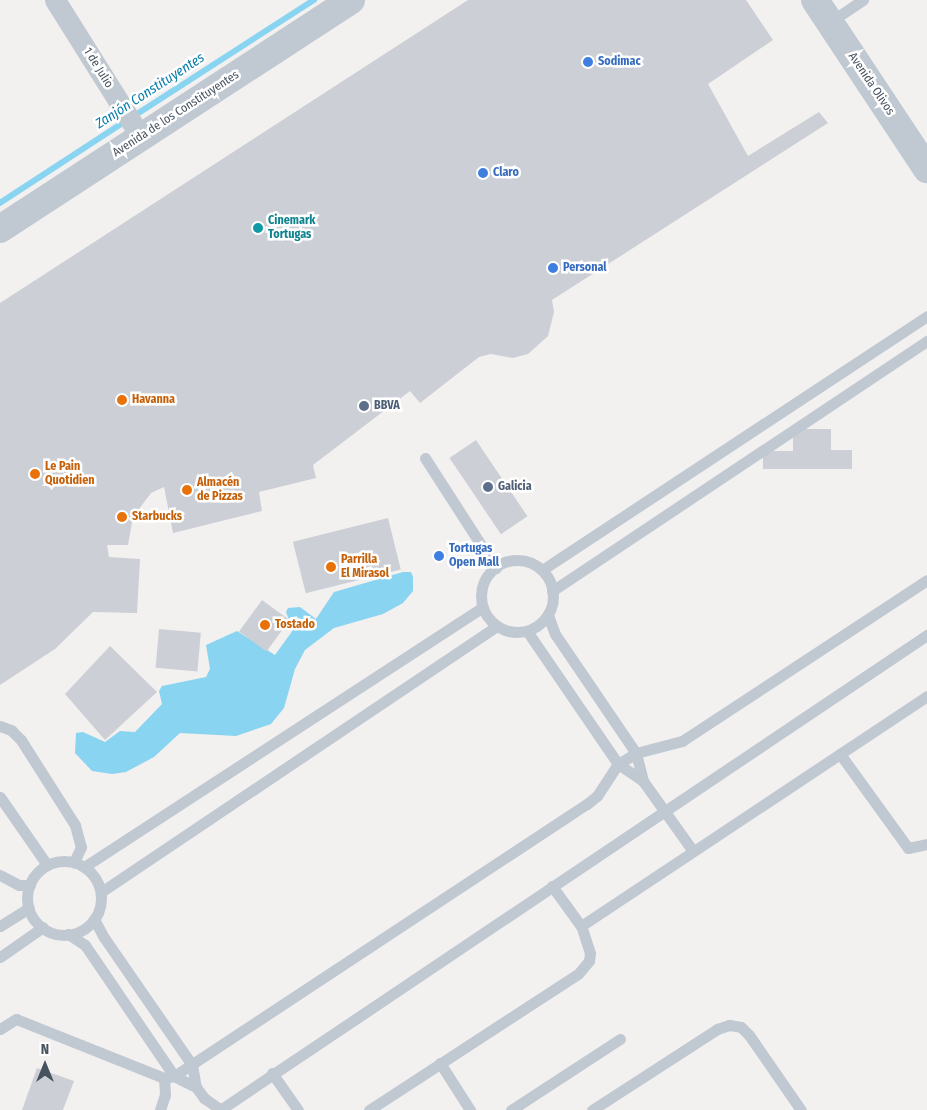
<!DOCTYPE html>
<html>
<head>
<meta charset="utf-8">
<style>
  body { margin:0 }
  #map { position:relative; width:927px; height:1110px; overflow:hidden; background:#f3f0f0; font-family:"Fira Sans Condensed",sans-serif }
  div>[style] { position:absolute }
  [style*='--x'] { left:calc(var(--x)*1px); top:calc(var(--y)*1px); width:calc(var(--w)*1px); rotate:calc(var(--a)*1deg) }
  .water>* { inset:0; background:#89d4f0 }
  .stream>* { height:5.5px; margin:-2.75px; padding:0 2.75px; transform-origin:2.75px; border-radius:2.75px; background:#89d4f0 }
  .building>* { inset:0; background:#cccfd5; transform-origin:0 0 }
  .service>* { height:11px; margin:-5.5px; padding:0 5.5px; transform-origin:5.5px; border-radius:5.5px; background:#c0c9d2 }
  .service>.ring { margin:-5.5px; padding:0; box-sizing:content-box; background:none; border:11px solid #c0c9d2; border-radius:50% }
  .minor>* { height:21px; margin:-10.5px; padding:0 10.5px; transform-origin:10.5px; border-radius:10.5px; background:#c0c9d2 }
  .tertiary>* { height:28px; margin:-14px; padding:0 14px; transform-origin:14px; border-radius:14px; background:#c0c9d2 }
  .dots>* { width:14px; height:14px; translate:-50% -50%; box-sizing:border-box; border:2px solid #fff; border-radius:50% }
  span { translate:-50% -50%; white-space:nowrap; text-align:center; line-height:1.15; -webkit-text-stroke:5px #fff; paint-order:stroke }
  .shop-label { font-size:12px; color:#366cbe; font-weight:700 }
  .left { translate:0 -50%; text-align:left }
  .street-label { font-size:12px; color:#47525f }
  .culture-label { font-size:12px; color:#0d838f; font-weight:700 }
  .food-label { font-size:12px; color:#c56008; font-weight:700 }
  .service-label { font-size:12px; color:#4e5e75; font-weight:700 }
  .water-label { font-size:14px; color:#087daa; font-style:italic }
  .north { position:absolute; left:20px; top:1040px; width:50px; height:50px; -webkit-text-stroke:4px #fff; paint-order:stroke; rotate:0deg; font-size:14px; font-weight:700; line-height:20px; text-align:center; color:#47525f }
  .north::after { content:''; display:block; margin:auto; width:18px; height:22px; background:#47525f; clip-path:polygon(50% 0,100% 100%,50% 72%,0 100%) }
</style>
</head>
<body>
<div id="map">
  <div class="water">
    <i style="clip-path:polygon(403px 572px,411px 572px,413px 577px,413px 591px,403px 603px,383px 614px,334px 628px,305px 650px,295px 669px,284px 708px,271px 724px,236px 736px,180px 733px,154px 757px,126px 772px,112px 774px,92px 771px,75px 753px,76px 733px,83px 732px,105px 742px,120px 731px,135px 732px,162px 704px,159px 691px,162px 686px,206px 677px,210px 669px,206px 645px,237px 631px,275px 655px,293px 630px,286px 612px,288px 608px,300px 607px,316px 619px,334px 592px)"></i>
  </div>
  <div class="stream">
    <i style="--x:134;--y:116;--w:214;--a:-32.8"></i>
    <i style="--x:0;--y:203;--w:150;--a:-33.1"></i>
  </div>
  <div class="building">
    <i style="clip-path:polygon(468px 0,746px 0,773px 40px,708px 84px,748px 156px,819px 112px,828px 123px,552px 300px,554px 312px,548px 336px,528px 354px,513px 358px,491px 354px,479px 357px,420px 403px,410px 391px,313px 465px,316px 478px,259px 492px,262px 511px,173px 533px,164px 487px,151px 493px,133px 517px,128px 545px,107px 545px,109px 557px,140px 559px,137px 613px,93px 612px,55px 649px,0 685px,0 303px)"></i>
    <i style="clip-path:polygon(793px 429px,831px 429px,831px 450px,852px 450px,852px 469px,763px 469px,763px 451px,793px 451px)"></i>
    <i style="left:476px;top:440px;width:92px;height:32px;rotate:56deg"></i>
    <i style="left:388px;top:518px;width:53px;height:98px;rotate:76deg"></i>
    <i style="left:262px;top:600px;width:34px;height:39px;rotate:36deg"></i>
    <i style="left:159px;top:629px;width:42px;height:39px;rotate:5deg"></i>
    <i style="clip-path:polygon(110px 646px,157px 692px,105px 740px,65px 694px)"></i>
    <i style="clip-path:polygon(37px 1068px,74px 1081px,63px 1110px,22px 1110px)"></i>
  </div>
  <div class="service">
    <i style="--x:830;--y:22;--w:40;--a:-34"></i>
    <i style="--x:425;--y:458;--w:131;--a:57.2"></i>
    <i class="ring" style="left:481px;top:560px;width:61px;height:61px"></i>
    <i style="--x:542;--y:570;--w:461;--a:-33.4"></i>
    <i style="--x:552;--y:591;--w:451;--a:-33.7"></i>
    <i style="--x:548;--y:615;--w:20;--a:70"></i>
    <i style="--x:555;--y:634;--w:144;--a:55.8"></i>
    <i style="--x:636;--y:753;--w:29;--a:76"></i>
    <i style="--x:643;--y:781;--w:86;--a:54.5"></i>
    <i style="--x:527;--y:631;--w:161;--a:55.6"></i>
    <i style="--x:618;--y:764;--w:30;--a:34"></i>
    <i style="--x:0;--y:726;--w:12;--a:20"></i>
    <i style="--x:11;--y:730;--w:14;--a:45"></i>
    <i style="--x:21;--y:740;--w:101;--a:57.6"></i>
    <i style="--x:75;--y:825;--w:23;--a:75"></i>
    <i style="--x:81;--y:847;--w:17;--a:115"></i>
    <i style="--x:840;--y:754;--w:116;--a:54.1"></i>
    <i style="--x:908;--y:848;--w:19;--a:-12"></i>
    <i style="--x:0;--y:797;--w:83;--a:55.3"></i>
    <i class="ring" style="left:27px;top:861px;width:63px;height:63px"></i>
    <i style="--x:84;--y:867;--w:476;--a:-33.1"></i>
    <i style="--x:0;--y:875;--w:21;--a:28"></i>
    <i style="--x:19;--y:885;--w:11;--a:0"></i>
    <i style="--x:552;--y:886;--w:49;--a:54.1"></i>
    <i style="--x:101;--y:892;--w:477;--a:-33.9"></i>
    <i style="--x:94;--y:919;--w:19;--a:62"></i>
    <i style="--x:103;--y:936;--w:157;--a:55.4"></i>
    <i style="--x:192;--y:1065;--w:22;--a:80"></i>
    <i style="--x:0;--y:926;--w:34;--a:-32"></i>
    <i style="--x:68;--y:934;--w:20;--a:33"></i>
    <i style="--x:85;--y:945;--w:158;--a:55.8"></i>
    <i style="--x:174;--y:1076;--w:25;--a:27"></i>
    <i style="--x:196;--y:1087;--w:14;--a:54"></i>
    <i style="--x:204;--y:1098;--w:19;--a:35"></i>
    <i style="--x:0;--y:957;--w:52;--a:-34.9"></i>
    <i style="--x:0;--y:1029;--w:19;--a:-32"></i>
    <i style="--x:16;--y:1019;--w:159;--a:21.7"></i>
    <i style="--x:164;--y:1078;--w:10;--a:-11"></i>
    <i style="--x:174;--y:1076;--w:495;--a:-33.4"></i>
    <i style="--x:587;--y:804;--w:13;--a:-39"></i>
    <i style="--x:597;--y:796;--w:38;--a:-57"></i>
    <i style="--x:618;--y:764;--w:21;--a:-31"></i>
    <i style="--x:636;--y:753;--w:48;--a:-14.6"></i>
    <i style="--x:682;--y:741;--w:293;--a:-33.3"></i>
    <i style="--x:440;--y:1063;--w:56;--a:57.4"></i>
    <i style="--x:272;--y:1073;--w:45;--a:54.9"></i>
    <i style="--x:160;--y:1110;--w:16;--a:-72"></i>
    <i style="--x:165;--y:1095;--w:17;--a:-93"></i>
    <i style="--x:220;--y:1110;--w:852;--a:-33.9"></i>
    <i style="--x:369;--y:1110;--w:249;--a:-33.1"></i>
    <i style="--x:578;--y:974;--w:17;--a:-50"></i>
    <i style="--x:589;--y:961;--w:8;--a:-83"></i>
    <i style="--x:590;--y:953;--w:28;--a:-108"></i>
    <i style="--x:581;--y:926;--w:415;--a:-33.6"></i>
    <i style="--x:511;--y:1110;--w:130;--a:-33.1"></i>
    <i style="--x:592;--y:1110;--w:149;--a:-32.9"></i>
    <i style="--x:717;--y:1029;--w:13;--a:-18"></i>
    <i style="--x:729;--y:1025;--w:12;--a:9"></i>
    <i style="--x:741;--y:1027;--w:11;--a:45"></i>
    <i style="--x:749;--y:1035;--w:91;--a:55.3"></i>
  </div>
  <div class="minor">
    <i style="--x:55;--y:0;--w:162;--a:57.9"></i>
  </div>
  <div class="tertiary">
    <i style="--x:815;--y:0;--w:203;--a:56.5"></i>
    <i style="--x:0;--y:229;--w:419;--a:-33.1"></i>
  </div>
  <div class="dots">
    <i style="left:588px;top:62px;background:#3f7fe0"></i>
    <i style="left:483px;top:173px;background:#3f7fe0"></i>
    <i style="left:258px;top:228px;background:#0f9aa8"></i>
    <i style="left:553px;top:268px;background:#3f7fe0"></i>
    <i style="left:122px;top:400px;background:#e8710a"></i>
    <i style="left:364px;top:406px;background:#5c6f8a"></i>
    <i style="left:35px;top:474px;background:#e8710a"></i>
    <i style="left:488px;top:487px;background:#5c6f8a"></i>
    <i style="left:187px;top:490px;background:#e8710a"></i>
    <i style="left:122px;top:517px;background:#e8710a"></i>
    <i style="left:439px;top:556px;background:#3f7fe0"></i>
    <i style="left:331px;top:567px;background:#e8710a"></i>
    <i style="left:265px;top:625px;background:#e8710a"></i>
  </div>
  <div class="shop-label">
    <span class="left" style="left:598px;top:62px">Sodimac</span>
    <span class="left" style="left:493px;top:173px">Claro</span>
    <span class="left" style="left:563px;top:268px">Personal</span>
    <span class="left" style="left:449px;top:556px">Tortugas<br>Open Mall</span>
  </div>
  <div class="street-label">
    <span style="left:98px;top:68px;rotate:58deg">1 de Julio</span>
    <span style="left:871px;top:84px;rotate:56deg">Avenida Olivos</span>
    <span style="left:176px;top:114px;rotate:-33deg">Avenida de los Constituyentes</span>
  </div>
  <div class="culture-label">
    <span class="left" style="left:268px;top:228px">Cinemark<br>Tortugas</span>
  </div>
  <div class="food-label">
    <span class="left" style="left:132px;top:400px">Havanna</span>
    <span class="left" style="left:45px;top:474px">Le Pain<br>Quotidien</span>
    <span class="left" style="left:197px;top:490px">Almacén<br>de Pizzas</span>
    <span class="left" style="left:132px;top:517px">Starbucks</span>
    <span class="left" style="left:341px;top:567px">Parrilla<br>El Mirasol</span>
    <span class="left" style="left:275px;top:625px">Tostado</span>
  </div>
  <div class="service-label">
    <span class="left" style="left:374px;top:406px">BBVA</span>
    <span class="left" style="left:498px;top:487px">Galicia</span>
  </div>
  <div class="water-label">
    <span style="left:150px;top:91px;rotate:-33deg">Zanjón Constituyentes</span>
  </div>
  <div class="north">N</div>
</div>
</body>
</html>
